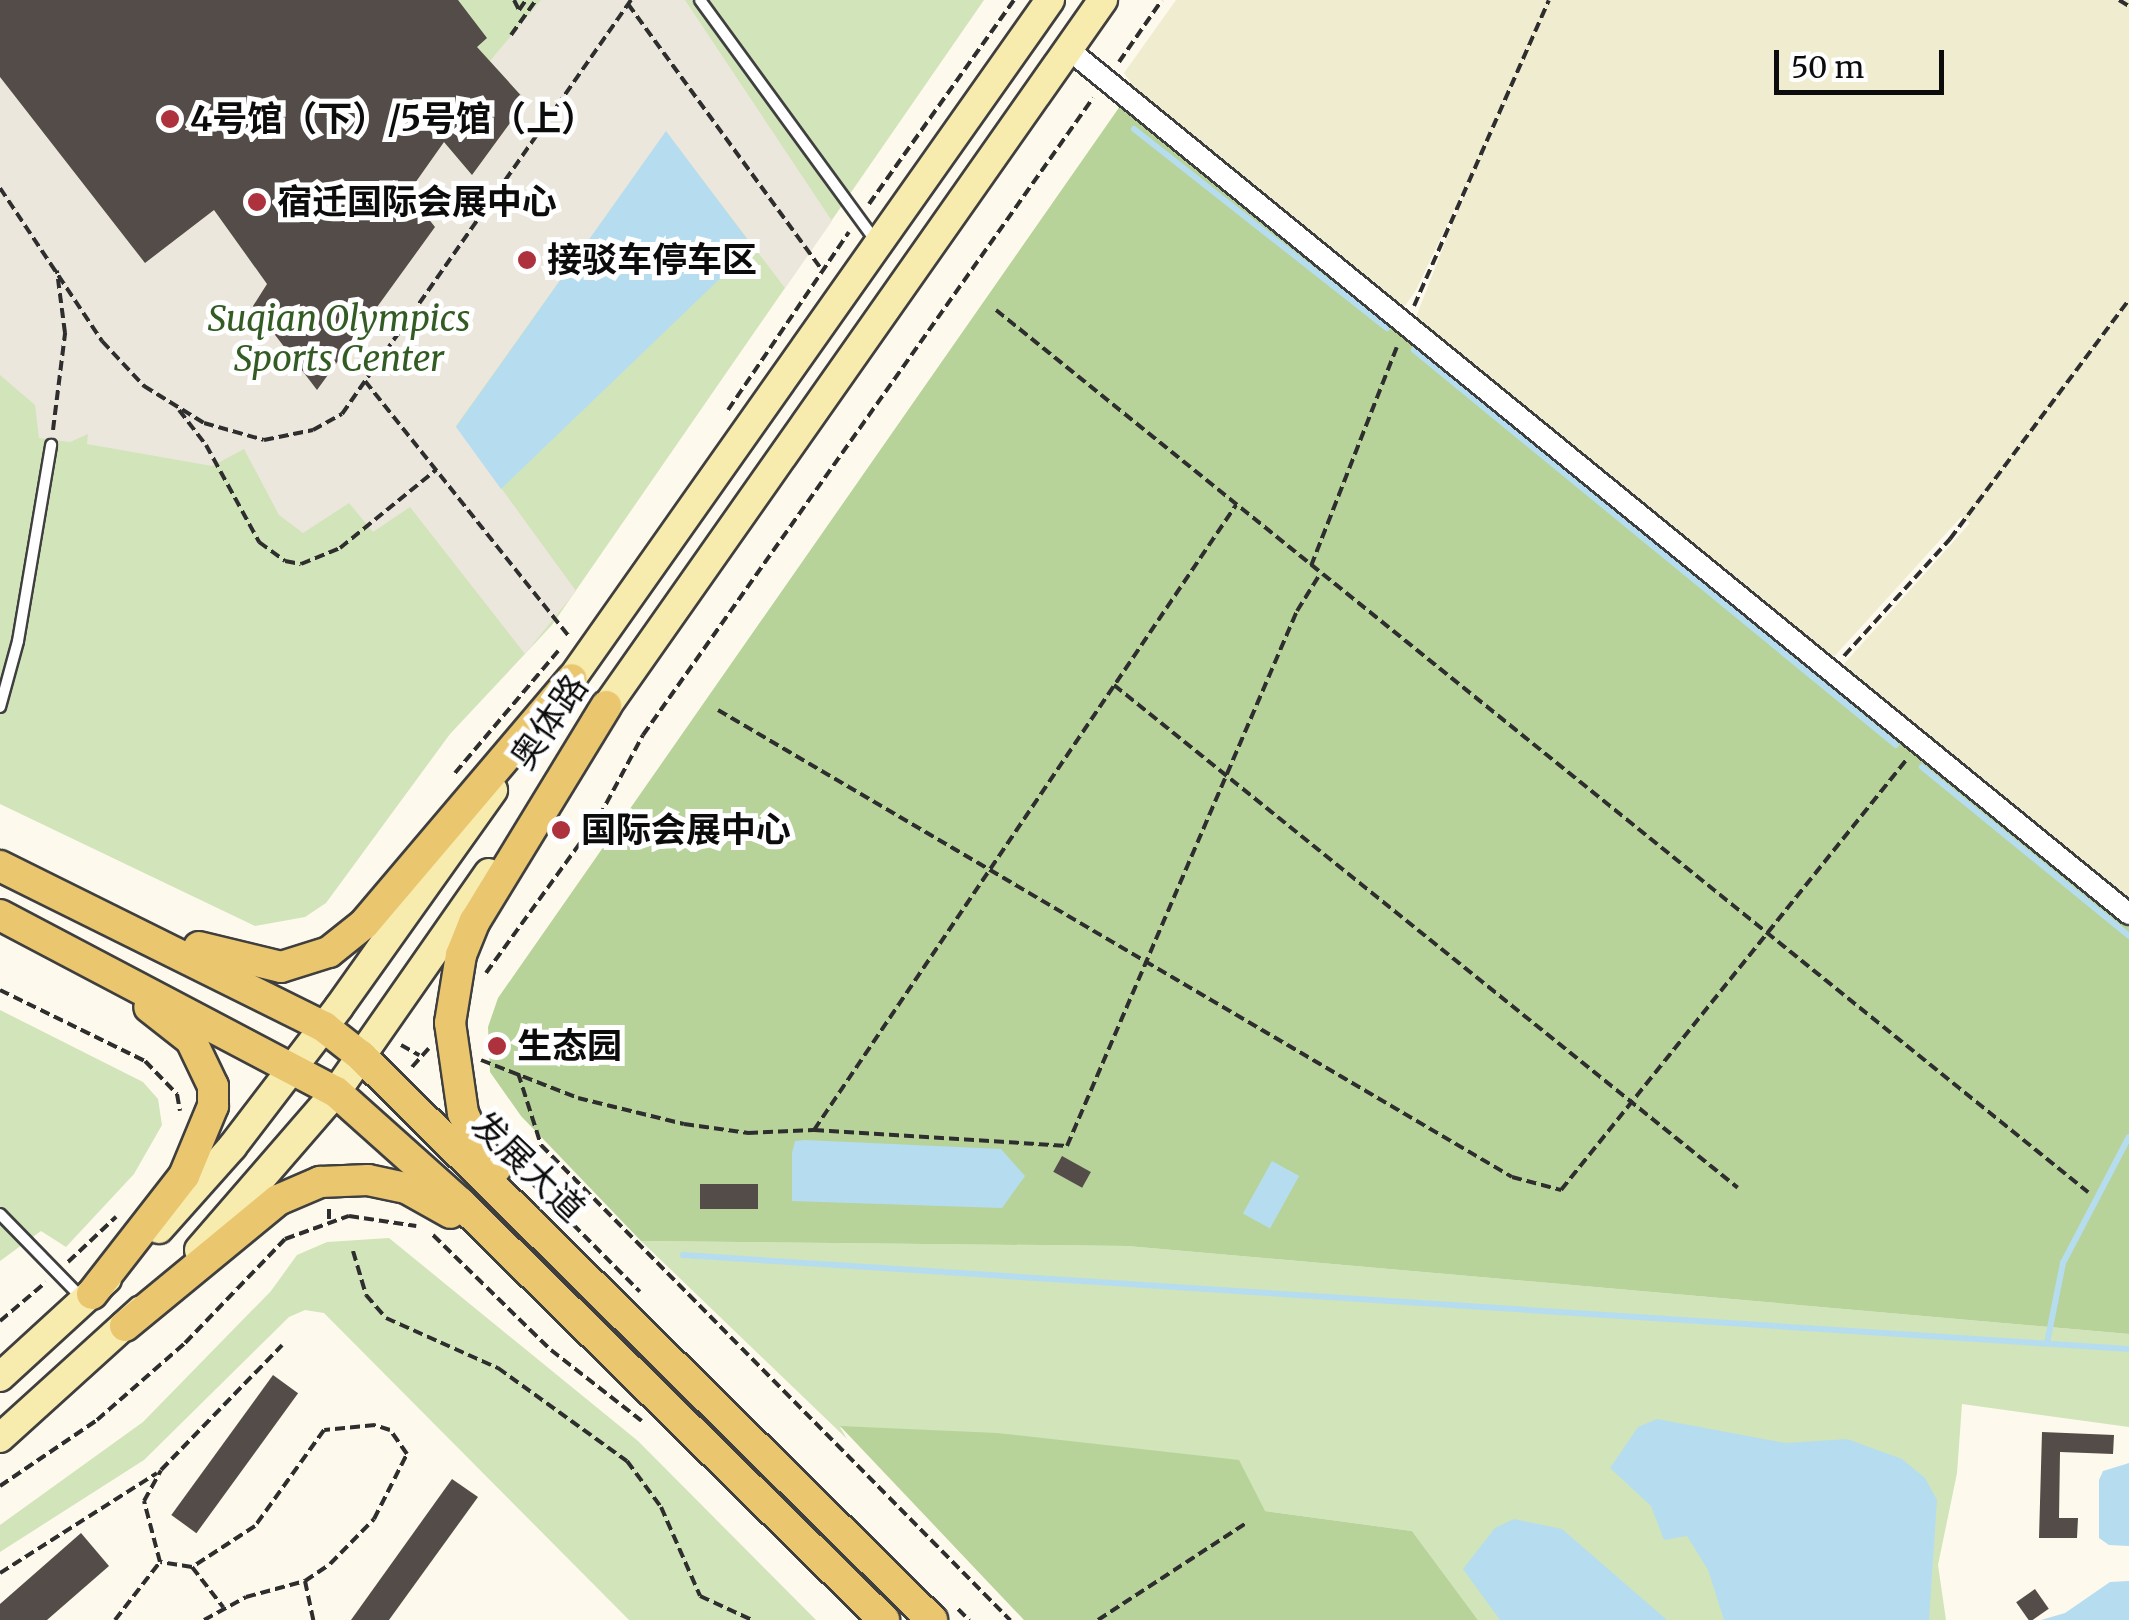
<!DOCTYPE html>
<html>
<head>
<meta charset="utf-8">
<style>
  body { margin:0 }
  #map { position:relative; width:2129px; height:1620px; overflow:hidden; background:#fdf9ec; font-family:Merriweather,"Noto Sans SC",serif }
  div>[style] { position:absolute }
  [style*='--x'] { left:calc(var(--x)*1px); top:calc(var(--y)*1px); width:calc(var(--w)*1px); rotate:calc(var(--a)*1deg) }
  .farmland>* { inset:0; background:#f0eccf }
  .green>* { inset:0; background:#d2e4b9 }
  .forest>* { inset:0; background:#b7d39a }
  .plaza>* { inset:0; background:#ece7dc }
  .water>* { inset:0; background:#b6ddef; transform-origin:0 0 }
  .stream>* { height:6px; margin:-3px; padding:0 3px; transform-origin:3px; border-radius:3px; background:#b6ddef }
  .building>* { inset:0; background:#534c49; transform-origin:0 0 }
  .path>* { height:4px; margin-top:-2px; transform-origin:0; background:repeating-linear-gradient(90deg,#2e2e2e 0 10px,transparent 0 15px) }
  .roads { filter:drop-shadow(2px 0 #3f3f3f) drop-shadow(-2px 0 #3f3f3f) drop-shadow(0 2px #3f3f3f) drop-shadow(0 -2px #3f3f3f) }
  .lane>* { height:10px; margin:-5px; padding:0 5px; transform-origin:5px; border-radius:5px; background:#fff }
  .street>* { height:20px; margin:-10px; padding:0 10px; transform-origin:10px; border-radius:10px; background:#fff }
  .secondary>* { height:28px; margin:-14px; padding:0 14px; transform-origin:14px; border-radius:14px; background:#f7ebad }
  .primary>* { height:30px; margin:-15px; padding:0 15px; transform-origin:15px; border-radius:15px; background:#eac66f }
  .dots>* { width:28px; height:28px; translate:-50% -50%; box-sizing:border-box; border:5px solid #fff; border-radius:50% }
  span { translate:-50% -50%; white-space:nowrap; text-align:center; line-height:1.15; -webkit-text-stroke:10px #fff; paint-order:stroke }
  .poi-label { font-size:35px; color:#0c0c0c; font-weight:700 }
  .left { translate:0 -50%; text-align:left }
  .park-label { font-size:35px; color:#325c23; font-style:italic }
  .street-label { font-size:35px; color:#0c0c0c }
  .scale { position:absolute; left:1774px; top:50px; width:170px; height:45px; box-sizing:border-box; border:5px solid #0c0c0c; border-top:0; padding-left:12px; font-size:30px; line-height:35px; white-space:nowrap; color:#0c0c0c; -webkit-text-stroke:8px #fff; paint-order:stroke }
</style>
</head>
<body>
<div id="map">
  <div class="farmland">
    <i style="clip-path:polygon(1176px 0,2129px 0,2129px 899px,1842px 666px,1970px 523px,1961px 517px,1832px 659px,1416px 317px,1474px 168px,1416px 290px,1405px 306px,1396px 304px,1150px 110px,1124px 73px)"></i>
  </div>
  <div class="green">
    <i style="clip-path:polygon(0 0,984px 0,552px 625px,450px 734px,326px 903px,305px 917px,255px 926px,0 804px)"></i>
    <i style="clip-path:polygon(0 1010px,143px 1082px,158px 1099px,162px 1125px,134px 1174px,66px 1247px,41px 1231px,0 1261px)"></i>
    <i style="clip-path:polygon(389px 1238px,638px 1441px,816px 1620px,629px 1620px,324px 1313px,305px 1310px,289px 1317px,144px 1460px,0 1552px,0 1525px,143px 1422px,271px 1291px,297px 1255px,327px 1242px)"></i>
    <i style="clip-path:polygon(641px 1241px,1127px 1246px,2129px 1334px,2129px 1427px,1962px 1404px,1957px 1473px,1938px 1565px,1946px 1620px,1478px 1620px,1412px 1531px,1265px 1511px,840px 1427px,847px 1439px)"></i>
  </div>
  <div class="forest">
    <i style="clip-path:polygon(1125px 99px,2129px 917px,2129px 1334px,1127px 1246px,641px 1241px,521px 1116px,490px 1072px,488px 1027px,498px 998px)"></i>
    <i style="clip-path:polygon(840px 1426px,997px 1433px,1239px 1460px,1265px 1511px,1412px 1531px,1478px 1620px,1024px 1620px)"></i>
  </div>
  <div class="plaza">
    <i style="clip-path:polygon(541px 0,685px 0,832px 221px,785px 288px,666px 132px,456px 426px,576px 591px,525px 654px,410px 507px,373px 532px,349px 503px,303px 533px,279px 515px,244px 449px,212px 466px,87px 444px,88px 434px,70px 442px,39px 438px,35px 405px,0 375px,0 77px,214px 210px,407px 193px,444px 142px,472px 175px,526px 101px,490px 61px)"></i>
  </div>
  <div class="water">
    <i style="clip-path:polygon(666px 131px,753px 247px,501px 489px,456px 427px)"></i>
    <i style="clip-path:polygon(805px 1140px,1001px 1149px,1025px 1176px,1002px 1208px,792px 1201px,792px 1153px,795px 1141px)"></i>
    <i style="left:1272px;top:1161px;width:31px;height:60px;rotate:29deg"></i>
    <i style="clip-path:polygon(1657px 1419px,1786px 1443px,1847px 1439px,1902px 1459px,1925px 1478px,1937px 1500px,1929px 1620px,1724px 1620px,1708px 1570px,1687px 1536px,1664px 1540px,1651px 1506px,1610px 1468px,1638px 1427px)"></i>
    <i style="clip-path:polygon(2129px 1463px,2129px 1546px,2109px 1545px,2099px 1538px,2099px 1480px,2103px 1471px)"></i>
    <i style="clip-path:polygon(1514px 1519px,1562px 1529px,1667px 1620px,1500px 1620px,1463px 1569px,1495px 1528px)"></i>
    <i style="clip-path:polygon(2129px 1581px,2129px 1620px,2041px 1620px,2065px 1613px,2110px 1582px)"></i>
  </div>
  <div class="stream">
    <i style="--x:1134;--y:129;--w:322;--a:38.2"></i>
    <i style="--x:1414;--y:350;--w:623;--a:39.33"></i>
    <i style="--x:1922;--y:767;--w:267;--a:39.2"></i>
    <i style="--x:683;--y:1255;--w:1449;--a:3.72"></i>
    <i style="--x:2047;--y:1343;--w:82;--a:-78.7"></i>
    <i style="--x:2063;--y:1263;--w:142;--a:-62.4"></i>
  </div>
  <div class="building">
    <i style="clip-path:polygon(0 0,458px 0,487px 38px,477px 47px,526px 101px,472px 175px,444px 142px,408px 193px,435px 227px,317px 390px,253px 306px,267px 284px,214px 210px,145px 263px,0 77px)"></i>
    <i style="left:1062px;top:1156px;width:33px;height:18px;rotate:29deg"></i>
    <i style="left:700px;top:1184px;width:58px;height:25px"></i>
    <i style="left:273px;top:1375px;width:31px;height:173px;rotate:36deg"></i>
    <i style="clip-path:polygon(2042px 1432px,2114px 1435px,2113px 1454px,2060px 1452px,2059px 1518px,2078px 1518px,2077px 1538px,2039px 1538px)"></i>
    <i style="clip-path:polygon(452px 1479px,478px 1497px,389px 1620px,351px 1620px)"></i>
    <i style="clip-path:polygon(81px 1533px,109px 1566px,47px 1620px,0 1620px,0 1604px)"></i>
    <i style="left:2035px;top:1589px;width:24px;height:23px;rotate:55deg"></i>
  </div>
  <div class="path">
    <i style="--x:514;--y:0;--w:11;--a:63"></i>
    <i style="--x:519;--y:10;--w:12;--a:-55"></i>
    <i style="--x:2119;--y:0;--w:12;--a:31"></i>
    <i style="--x:628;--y:4;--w:331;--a:53.9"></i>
    <i style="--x:511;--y:35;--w:43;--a:-54.5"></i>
    <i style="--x:1119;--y:62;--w:75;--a:-55.3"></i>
    <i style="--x:0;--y:188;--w:184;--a:56.3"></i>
    <i style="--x:102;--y:341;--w:62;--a:47"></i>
    <i style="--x:144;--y:386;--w:70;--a:31.7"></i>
    <i style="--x:204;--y:423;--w:62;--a:15.8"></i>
    <i style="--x:264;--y:440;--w:50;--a:-11.5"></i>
    <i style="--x:313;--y:430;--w:33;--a:-29"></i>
    <i style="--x:342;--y:414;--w:505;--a:-55.08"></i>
    <i style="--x:869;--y:204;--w:250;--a:-54.6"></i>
    <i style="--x:1414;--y:306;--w:334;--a:-66.2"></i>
    <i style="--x:996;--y:310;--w:1404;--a:38.93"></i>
    <i style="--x:365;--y:381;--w:329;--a:51.4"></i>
    <i style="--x:179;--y:410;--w:44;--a:52.4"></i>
    <i style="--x:206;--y:445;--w:111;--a:61.3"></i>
    <i style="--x:259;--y:542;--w:32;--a:36"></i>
    <i style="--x:285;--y:561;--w:16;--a:11"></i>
    <i style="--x:301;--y:564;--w:42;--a:-22.3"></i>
    <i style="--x:340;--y:548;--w:124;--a:-39.1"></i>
    <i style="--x:728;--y:410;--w:215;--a:-55.8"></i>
    <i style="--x:53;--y:430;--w:98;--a:-82.9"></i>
    <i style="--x:65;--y:333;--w:63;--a:-97.4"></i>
    <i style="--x:1311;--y:566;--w:235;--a:-68.6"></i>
    <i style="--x:1844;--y:656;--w:158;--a:-47.8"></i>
    <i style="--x:1950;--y:539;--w:299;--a:-53.2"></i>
    <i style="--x:1114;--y:685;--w:801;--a:38.87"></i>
    <i style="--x:718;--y:710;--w:921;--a:30.46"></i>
    <i style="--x:1512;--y:1177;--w:51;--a:14.9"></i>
    <i style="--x:1561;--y:1190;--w:553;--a:-51.24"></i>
    <i style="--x:455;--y:773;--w:160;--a:-49.8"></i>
    <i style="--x:486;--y:973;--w:193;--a:-54.1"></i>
    <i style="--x:599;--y:817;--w:93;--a:-61.8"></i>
    <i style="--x:643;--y:735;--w:780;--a:-54.76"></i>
    <i style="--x:0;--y:990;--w:161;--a:26.1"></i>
    <i style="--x:145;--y:1061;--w:46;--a:45.9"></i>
    <i style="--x:177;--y:1094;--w:17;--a:80"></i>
    <i style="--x:401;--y:1045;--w:21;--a:29"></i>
    <i style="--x:481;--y:1060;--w:104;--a:21.4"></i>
    <i style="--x:578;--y:1098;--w:109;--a:13.8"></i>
    <i style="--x:684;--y:1124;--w:65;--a:8"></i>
    <i style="--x:748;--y:1133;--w:66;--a:-2.6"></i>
    <i style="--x:814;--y:1130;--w:254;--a:3.6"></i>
    <i style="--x:1067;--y:1146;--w:582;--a:-66.74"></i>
    <i style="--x:1297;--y:611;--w:44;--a:-58.1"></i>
    <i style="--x:412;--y:1067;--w:25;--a:-48"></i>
    <i style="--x:518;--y:1073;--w:76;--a:72.3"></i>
    <i style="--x:541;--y:1145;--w:668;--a:45.36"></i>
    <i style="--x:814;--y:1130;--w:754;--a:-55.97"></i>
    <i style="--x:520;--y:1171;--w:170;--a:45.2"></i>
    <i style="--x:329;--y:1219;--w:12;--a:-90"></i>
    <i style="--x:433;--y:1235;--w:165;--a:44.3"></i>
    <i style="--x:551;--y:1350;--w:115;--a:38"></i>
    <i style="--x:353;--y:1251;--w:46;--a:73.5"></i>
    <i style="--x:366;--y:1295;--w:30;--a:49"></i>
    <i style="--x:386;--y:1318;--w:123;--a:24.1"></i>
    <i style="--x:498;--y:1368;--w:159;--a:35.8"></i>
    <i style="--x:627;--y:1461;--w:57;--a:53.5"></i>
    <i style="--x:661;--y:1507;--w:97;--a:66.3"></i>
    <i style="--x:700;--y:1596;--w:57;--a:24.8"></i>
    <i style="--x:68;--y:1262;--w:66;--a:-43.2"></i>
    <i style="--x:0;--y:1321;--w:60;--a:-40.3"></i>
    <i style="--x:0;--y:1486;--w:117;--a:-34.2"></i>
    <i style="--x:97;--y:1420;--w:117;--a:-41.2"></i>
    <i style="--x:185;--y:1343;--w:144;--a:-46.1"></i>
    <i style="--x:285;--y:1239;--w:68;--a:-19.8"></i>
    <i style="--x:349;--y:1216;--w:68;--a:8.5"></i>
    <i style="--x:192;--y:1567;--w:51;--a:52.2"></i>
    <i style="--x:0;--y:1573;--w:186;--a:-32.5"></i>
    <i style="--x:305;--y:1581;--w:40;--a:78"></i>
    <i style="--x:958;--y:1609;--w:16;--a:45"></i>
    <i style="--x:115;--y:1620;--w:73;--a:-52.2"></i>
    <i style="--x:204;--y:1620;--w:48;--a:-28.7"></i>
    <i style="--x:246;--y:1597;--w:61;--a:-15.2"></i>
    <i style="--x:305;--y:1581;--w:30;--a:-34"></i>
    <i style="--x:330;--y:1564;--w:63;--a:-45.6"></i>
    <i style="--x:374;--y:1519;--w:73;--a:-63.1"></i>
    <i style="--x:407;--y:1454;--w:29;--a:-125"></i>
    <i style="--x:390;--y:1430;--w:16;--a:-162"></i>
    <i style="--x:375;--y:1425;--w:51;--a:174.4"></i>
    <i style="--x:324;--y:1430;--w:118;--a:125.7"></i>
    <i style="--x:255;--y:1526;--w:75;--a:146.9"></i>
    <i style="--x:192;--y:1567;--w:32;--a:-171"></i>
    <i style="--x:160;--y:1562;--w:63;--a:-104.7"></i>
    <i style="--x:144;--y:1501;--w:35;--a:-61"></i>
    <i style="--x:161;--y:1470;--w:174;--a:-45.9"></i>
    <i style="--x:1098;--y:1620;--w:177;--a:-33.2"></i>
  </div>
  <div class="roads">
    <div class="lane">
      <i style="--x:700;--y:0;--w:301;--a:53.9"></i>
      <i style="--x:0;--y:707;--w:68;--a:-74.7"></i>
      <i style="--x:18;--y:641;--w:199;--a:-80.4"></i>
      <i style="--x:0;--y:1214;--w:119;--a:45.7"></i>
    </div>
    <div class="street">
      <i style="--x:1068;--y:49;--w:1369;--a:39.19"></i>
    </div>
    <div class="secondary">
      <i style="--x:558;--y:698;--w:854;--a:-54.82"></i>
      <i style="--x:595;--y:723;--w:884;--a:-54.91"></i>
      <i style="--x:159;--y:1229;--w:110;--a:-48.3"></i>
      <i style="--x:232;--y:1147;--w:176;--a:-52.6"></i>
      <i style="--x:339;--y:1007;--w:266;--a:-54.6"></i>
      <i style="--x:199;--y:1250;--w:209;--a:-49.1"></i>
      <i style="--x:336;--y:1092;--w:267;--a:-55.1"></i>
      <i style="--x:0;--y:1377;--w:145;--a:-42.5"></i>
      <i style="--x:0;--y:1438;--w:190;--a:-42.2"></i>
    </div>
    <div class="primary">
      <i style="--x:0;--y:866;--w:362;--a:26.4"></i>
      <i style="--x:324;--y:1027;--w:47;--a:38.1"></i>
      <i style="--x:361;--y:1056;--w:803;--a:44.65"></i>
      <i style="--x:0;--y:915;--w:380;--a:27.8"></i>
      <i style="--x:336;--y:1092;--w:166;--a:41.8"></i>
      <i style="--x:460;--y:1203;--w:595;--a:44.52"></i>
      <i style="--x:199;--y:947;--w:84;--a:13.7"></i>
      <i style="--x:281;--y:967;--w:50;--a:-17.4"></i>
      <i style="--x:329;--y:952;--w:45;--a:-38.7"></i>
      <i style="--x:364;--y:924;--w:321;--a:-49.7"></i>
      <i style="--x:496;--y:1168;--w:22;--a:-133"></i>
      <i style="--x:481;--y:1152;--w:43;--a:-114.8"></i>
      <i style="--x:463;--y:1113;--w:91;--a:-98.2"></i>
      <i style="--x:450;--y:1023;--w:69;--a:-80.8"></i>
      <i style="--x:461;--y:955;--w:37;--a:-68"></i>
      <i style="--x:475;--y:921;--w:252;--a:-58.6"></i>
      <i style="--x:92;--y:1294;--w:150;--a:-52.1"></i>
      <i style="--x:184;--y:1176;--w:76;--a:-67.5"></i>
      <i style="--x:213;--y:1106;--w:20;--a:-90"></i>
      <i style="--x:213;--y:1086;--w:51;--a:-115.6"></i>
      <i style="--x:191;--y:1040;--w:53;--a:-141.8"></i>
      <i style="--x:125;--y:1326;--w:198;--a:-39.5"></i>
      <i style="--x:278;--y:1200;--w:46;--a:-23.2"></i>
      <i style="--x:320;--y:1182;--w:48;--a:-2.4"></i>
      <i style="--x:368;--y:1180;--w:39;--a:12"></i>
      <i style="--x:406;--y:1188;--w:51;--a:29.1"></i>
    </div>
  </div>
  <div class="dots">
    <i style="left:170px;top:119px;background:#ad323e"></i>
    <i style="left:257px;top:202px;background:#ad323e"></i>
    <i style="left:527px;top:260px;background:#ad323e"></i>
    <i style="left:561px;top:830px;background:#ad323e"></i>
    <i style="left:497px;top:1046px;background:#ad323e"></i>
  </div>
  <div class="poi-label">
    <span class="left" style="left:190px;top:119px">4号馆（下）/5号馆（上）</span>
    <span class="left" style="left:277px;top:202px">宿迁国际会展中心</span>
    <span class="left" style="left:547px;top:260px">接驳车停车区</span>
    <span class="left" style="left:581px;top:830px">国际会展中心</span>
    <span class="left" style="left:517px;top:1046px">生态园</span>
  </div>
  <div class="park-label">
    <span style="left:339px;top:339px">Suqian Olympics<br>Sports Center</span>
  </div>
  <div class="street-label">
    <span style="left:549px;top:722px;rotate:-55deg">奥体路</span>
    <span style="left:528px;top:1167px;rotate:44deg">发展大道</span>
  </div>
  <div class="scale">50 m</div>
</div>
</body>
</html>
